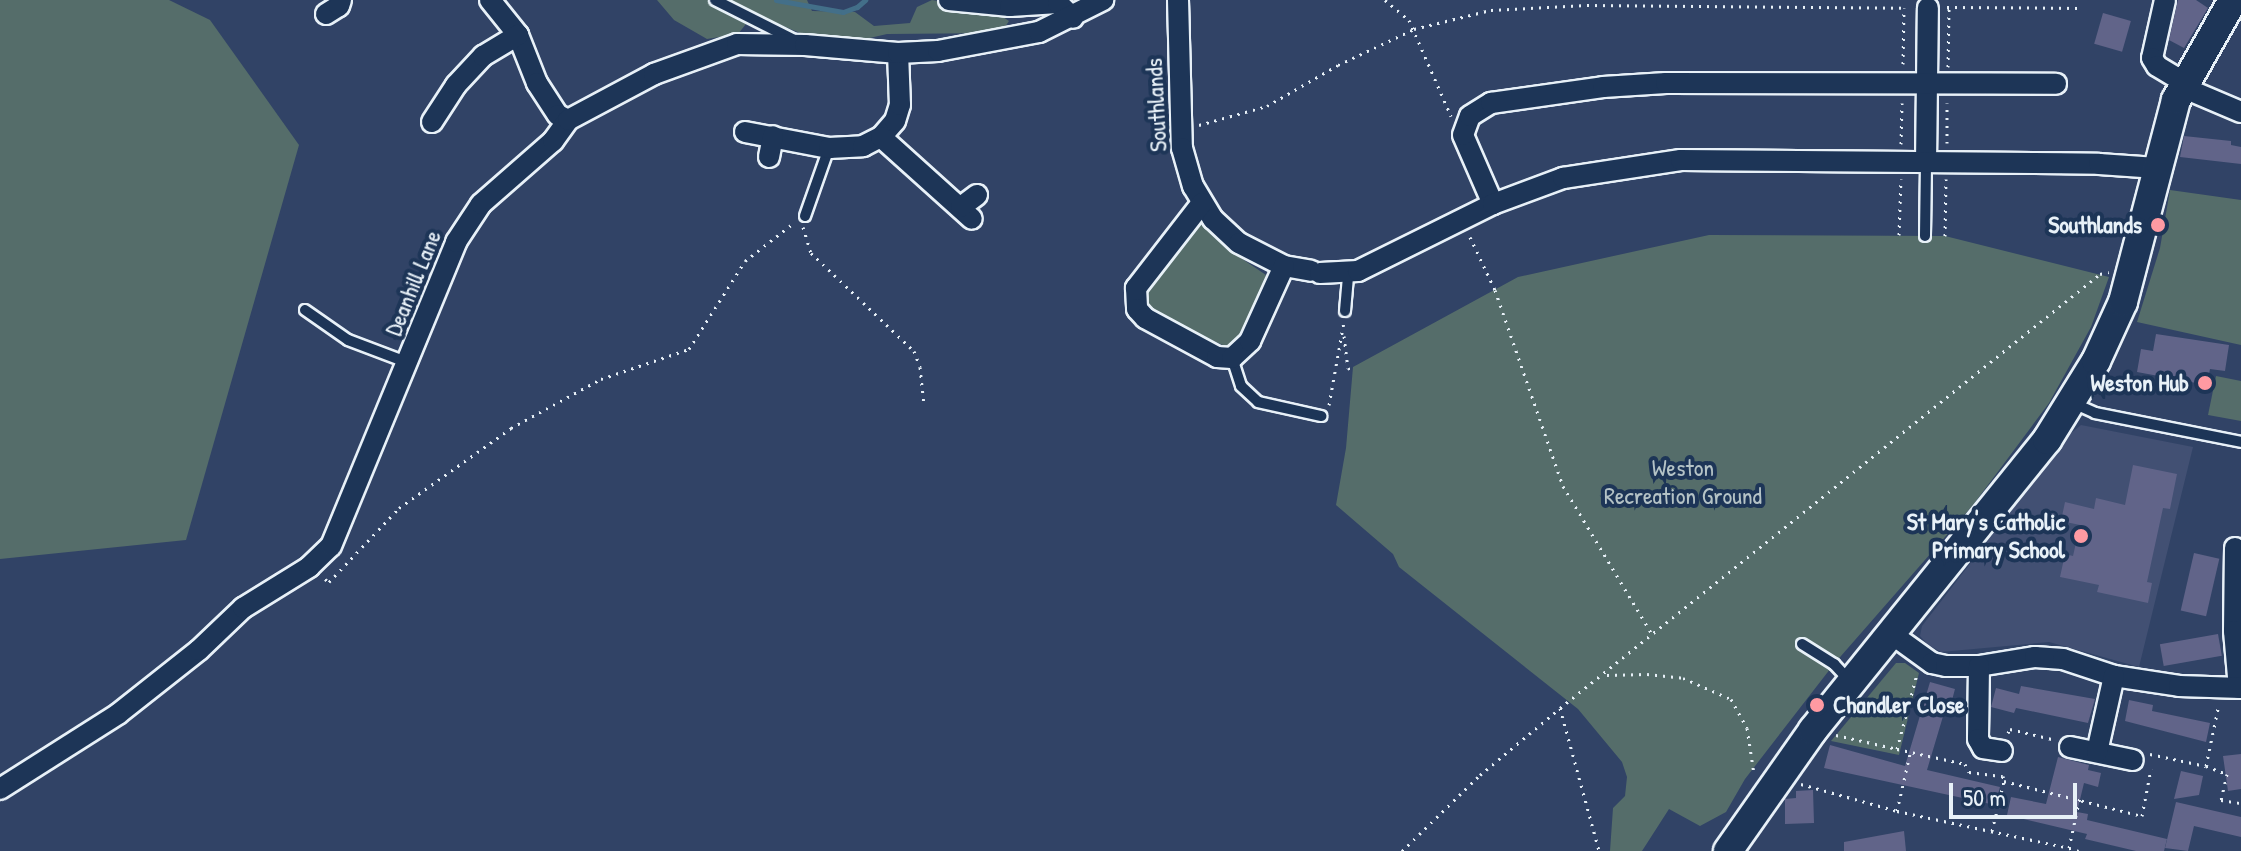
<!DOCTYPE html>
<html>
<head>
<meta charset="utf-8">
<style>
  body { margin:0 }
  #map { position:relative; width:2241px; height:851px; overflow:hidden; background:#314366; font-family:"Patrick Hand",sans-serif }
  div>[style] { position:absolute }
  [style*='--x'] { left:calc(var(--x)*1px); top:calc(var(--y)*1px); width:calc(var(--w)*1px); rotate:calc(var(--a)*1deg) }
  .built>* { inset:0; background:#425073 }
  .green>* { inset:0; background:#556d6a }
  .stream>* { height:5px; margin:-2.5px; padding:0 2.5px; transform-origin:2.5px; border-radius:2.5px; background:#436f89 }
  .building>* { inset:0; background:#616489; transform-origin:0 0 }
  .path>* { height:3px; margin-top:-1.5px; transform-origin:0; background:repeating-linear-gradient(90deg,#e8f1f8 0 2px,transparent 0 8px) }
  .roads { filter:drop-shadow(2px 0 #e8f1f8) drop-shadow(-2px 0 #e8f1f8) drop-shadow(0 2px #e8f1f8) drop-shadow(0 -2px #e8f1f8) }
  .lane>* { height:10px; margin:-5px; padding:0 5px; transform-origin:5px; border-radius:5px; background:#1d3557 }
  .street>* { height:20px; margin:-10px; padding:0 10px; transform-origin:10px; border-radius:10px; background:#1d3557 }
  .secondary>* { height:28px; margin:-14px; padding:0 14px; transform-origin:14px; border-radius:14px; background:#1d3557 }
  .dots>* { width:22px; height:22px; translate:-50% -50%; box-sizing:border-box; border:4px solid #1d3557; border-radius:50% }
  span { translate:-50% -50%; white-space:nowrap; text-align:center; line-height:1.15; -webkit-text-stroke:8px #1d3557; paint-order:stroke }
  .street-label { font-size:24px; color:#e8f1f8 }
  .poi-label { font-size:24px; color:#e8f1f8; font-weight:700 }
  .right { translate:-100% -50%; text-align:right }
  .left { translate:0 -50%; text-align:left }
  .park-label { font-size:24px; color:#b5c3c6 }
  .scale { position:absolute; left:1949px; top:783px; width:128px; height:36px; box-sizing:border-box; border:4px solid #e8f1f8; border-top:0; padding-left:10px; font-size:24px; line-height:28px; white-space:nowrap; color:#e8f1f8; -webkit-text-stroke:6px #1d3557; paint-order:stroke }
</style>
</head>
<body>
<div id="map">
  <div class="built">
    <i style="clip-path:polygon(2081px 425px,2193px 447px,2139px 667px,2049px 642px,1941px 652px,1927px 644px,1920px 636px,1922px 626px,2070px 434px)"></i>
  </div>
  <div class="green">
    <i style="clip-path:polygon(0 0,169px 0,210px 20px,299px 145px,186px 540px,0 559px)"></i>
    <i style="clip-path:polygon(657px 0,807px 0,812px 11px,855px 12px,874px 26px,910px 23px,917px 7px,932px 0,994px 11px,1009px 21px,1001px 33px,887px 34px,861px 40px,800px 33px,754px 14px,738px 34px,707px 39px,674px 20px)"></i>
    <i style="clip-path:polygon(2170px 190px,2241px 200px,2241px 345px,2137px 322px,2160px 248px)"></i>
    <i style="clip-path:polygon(1198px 224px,1205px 225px,1232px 252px,1266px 275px,1242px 340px,1229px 348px,1152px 312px,1146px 304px,1147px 288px)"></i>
    <i style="clip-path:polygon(1709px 235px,1945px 236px,2109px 277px,2091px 327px,2049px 403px,1973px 505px,1834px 664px,1745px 779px,1726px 812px,1700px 826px,1669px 809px,1642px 851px,1610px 851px,1613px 808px,1625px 796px,1627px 777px,1622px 762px,1578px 709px,1399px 567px,1393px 554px,1336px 505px,1346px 448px,1353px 367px,1518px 277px)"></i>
    <i style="clip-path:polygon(2216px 376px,2241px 381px,2241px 421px,2208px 415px)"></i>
    <i style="clip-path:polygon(1896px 663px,1905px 663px,1919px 673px,1899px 755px,1831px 741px)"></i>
  </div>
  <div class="stream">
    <i style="--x:776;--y:0;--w:68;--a:10.2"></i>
    <i style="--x:843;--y:12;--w:15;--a:-20"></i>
    <i style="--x:857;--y:7;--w:11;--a:-41"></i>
  </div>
  <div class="building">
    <i style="clip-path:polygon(2178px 0,2196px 0,2208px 8px,2184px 48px,2169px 40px)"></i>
    <i style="left:2103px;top:13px;width:29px;height:32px;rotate:16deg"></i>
    <i style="clip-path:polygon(2184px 136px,2231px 141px,2231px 145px,2241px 147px,2241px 164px,2180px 157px)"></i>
    <i style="clip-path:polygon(2156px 334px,2229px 345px,2225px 371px,2210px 369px,2207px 385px,2137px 372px,2141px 349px,2153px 351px)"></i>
    <i style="clip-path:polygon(2133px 465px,2177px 474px,2170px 509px,2163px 508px,2147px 582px,2152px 583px,2148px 603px,2097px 592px,2099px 585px,2060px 577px,2065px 554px,2073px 556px,2080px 525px,2061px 521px,2065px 502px,2094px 509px,2096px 498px,2125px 505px)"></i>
    <i style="left:2194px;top:553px;width:26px;height:59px;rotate:13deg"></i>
    <i style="left:2218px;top:634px;width:22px;height:59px;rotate:80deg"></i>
    <i style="clip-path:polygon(1930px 682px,1955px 689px,1951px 704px,1947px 703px,1927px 770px,2000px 787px,1995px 805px,1824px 768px,1830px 745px,1905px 766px)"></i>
    <i style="clip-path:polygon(2021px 686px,2095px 699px,2088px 723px,2016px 708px,2014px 713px,1991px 707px,1996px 688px,2019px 694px)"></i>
    <i style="clip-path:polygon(2129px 700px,2153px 705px,2152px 711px,2210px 723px,2206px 742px,2125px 721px)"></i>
    <i style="clip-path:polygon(2241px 754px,2241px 789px,2228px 791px,2223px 756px)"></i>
    <i style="clip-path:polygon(2058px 757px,2089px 765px,2088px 770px,2101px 773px,2098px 787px,2084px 783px,2077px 812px,2088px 814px,2087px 820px,2167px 839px,2164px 851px,2136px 851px,2085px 839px,2087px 834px,2007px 815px,2011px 797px,2046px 804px)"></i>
    <i style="clip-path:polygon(2181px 771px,2203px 776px,2199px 795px,2174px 799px)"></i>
    <i style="clip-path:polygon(1813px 790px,1814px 823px,1785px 824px,1785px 799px,1796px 798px,1796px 791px)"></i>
    <i style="clip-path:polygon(2176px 802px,2241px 817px,2241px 837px,2194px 826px,2188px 851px,2165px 848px)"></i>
    <i style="clip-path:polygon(1904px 831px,1906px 851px,1844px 851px,1844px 842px)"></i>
  </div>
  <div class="path">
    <i style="--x:1385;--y:0;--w:31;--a:40"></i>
    <i style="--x:1409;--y:20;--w:105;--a:66.4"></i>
    <i style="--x:1947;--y:7;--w:133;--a:0.4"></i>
    <i style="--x:1903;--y:64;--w:56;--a:-89"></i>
    <i style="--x:1948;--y:67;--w:60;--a:-89"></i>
    <i style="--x:1199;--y:125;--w:71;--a:-15.6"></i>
    <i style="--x:1267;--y:106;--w:82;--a:-30"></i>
    <i style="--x:1338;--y:65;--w:84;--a:-25.3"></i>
    <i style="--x:1414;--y:29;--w:79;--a:-13.9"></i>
    <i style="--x:1491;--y:10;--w:96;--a:-3"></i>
    <i style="--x:1587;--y:5;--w:320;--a:0.5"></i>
    <i style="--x:1947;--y:143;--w:40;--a:-90"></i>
    <i style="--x:1901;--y:144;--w:41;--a:-88.6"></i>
    <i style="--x:803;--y:227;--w:27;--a:73"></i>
    <i style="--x:811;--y:253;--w:142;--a:43.6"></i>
    <i style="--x:914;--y:351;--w:17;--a:69"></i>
    <i style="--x:920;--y:367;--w:39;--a:84"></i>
    <i style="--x:1899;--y:235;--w:56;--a:-88"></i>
    <i style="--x:1945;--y:236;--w:57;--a:-89"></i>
    <i style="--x:1470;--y:237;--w:59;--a:64.7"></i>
    <i style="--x:1495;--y:290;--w:207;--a:70.9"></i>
    <i style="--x:1563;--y:486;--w:175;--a:59"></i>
    <i style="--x:1344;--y:336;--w:32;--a:83"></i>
    <i style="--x:1348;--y:368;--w:4;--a:27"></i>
    <i style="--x:1329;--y:405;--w:84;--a:-79.8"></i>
    <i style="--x:325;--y:579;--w:5;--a:37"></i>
    <i style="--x:329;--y:582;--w:102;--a:-46.6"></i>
    <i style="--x:399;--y:508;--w:138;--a:-35.5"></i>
    <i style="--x:511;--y:428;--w:102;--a:-28.6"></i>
    <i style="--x:601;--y:379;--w:93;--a:-18.8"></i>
    <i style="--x:689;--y:349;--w:104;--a:-57.5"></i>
    <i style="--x:745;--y:261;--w:63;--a:-38"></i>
    <i style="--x:1607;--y:675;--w:40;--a:-1.4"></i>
    <i style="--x:1647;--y:674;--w:36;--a:6"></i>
    <i style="--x:1683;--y:678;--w:52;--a:23.6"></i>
    <i style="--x:1731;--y:699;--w:33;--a:61"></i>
    <i style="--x:1747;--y:728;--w:47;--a:81.3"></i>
    <i style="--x:1560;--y:708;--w:148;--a:74.7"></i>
    <i style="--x:2008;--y:733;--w:4;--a:-63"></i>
    <i style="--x:2010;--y:729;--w:43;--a:13.4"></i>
    <i style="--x:1836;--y:735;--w:63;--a:12.9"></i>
    <i style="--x:1897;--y:749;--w:78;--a:-75.1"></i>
    <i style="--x:1897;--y:749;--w:70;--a:12.4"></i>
    <i style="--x:1965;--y:764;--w:9;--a:63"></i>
    <i style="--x:1969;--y:772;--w:34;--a:7"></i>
    <i style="--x:2003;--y:776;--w:5;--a:79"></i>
    <i style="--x:2004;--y:781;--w:142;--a:14.2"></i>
    <i style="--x:2142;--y:816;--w:48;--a:-79.2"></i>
    <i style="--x:2150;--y:754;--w:57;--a:12.1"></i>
    <i style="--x:2206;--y:766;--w:63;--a:-78.2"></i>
    <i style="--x:2206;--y:766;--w:22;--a:21"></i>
    <i style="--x:2227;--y:774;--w:27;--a:103"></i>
    <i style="--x:2221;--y:800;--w:20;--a:9"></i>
    <i style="--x:1801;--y:784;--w:100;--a:15.7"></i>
    <i style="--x:1897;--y:811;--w:176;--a:12.1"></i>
    <i style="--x:2069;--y:848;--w:52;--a:-77.8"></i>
    <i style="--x:1897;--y:811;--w:58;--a:-77.2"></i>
    <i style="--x:1992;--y:831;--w:51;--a:-76.5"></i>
    <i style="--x:2069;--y:848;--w:10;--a:17"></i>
    <i style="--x:1402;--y:851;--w:109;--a:-44.3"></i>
    <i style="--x:1480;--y:775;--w:104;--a:-39.9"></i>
    <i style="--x:1560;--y:708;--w:693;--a:-38.79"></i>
    <i style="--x:2100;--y:274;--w:9;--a:-13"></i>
  </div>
  <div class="roads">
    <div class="lane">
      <i style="--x:715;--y:0;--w:91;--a:26.8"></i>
      <i style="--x:805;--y:216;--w:72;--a:-70.6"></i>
      <i style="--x:1925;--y:236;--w:73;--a:-89.2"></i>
      <i style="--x:305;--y:310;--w:52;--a:34.9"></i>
      <i style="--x:348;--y:340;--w:65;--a:20.7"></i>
      <i style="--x:1345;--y:311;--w:38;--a:-85"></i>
      <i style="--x:1232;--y:358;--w:29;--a:72"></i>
      <i style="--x:1241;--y:386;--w:23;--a:43"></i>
      <i style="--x:1258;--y:402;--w:65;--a:12.5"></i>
      <i style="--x:2073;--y:403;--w:24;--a:24"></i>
      <i style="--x:2095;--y:413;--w:149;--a:11.2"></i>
      <i style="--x:1802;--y:644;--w:38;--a:32"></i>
      <i style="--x:1834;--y:664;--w:23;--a:47"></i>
    </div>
    <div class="street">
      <i style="--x:490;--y:0;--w:45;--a:51.3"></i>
      <i style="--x:518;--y:35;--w:52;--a:68.4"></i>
      <i style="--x:537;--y:83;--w:38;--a:57"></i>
      <i style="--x:558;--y:115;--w:11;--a:27"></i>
      <i style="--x:949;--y:0;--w:61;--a:5.6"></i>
      <i style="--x:1010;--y:6;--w:48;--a:-3.6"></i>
      <i style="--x:1058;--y:3;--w:21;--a:45"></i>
      <i style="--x:1178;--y:0;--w:148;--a:88.5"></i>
      <i style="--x:1182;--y:148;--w:40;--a:74"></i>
      <i style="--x:1193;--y:186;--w:39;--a:59"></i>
      <i style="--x:1213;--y:219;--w:35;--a:43"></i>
      <i style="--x:1239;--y:243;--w:51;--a:27.1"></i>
      <i style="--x:1284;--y:266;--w:27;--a:10"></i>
      <i style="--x:2165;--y:0;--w:59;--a:102.6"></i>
      <i style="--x:2152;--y:58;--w:9;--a:58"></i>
      <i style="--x:2157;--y:66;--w:31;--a:31"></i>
      <i style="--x:326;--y:14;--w:15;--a:-32"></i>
      <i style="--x:339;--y:6;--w:6;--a:-72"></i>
      <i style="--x:2182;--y:87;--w:64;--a:23"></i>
      <i style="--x:432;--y:122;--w:44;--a:-57"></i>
      <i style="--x:456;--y:85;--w:40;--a:-47"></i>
      <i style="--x:483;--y:56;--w:41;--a:-31"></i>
      <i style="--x:745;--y:132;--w:86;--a:10.8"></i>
      <i style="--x:829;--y:148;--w:34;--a:-3"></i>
      <i style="--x:863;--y:146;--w:20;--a:-27"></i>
      <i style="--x:881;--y:137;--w:21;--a:-49"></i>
      <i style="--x:895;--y:121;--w:17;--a:-73"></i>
      <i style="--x:900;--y:105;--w:52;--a:-92.2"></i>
      <i style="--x:881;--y:137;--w:122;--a:42"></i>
      <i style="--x:769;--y:157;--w:21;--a:-79"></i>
      <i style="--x:1926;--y:163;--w:155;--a:-89.3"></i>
      <i style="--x:1202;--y:203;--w:108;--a:127.8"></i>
      <i style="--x:1136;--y:288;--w:21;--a:87"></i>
      <i style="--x:1137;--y:309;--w:12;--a:48"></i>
      <i style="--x:1145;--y:318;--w:82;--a:28.4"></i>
      <i style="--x:1217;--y:357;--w:15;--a:4"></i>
      <i style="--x:1232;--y:358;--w:25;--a:-43"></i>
      <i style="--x:1250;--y:341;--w:82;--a:-65.6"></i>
      <i style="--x:1493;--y:204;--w:75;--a:-113.5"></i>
      <i style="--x:1463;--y:135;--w:20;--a:-70"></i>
      <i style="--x:1470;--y:116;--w:25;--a:-32"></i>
      <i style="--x:1491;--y:103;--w:113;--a:-8.1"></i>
      <i style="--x:1603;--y:87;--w:63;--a:-3.6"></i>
      <i style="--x:1666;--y:83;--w:390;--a:0.1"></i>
      <i style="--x:961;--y:207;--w:20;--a:-37"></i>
      <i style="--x:1320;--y:273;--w:38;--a:-3"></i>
      <i style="--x:1358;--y:271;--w:151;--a:-26.4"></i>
      <i style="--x:1493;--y:204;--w:75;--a:-20.4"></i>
      <i style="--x:1563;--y:178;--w:119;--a:-8.7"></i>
      <i style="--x:1681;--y:160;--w:418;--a:0.5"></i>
      <i style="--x:2099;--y:164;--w:58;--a:3.9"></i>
      <i style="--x:2235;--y:548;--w:83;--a:90.7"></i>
      <i style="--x:2234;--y:631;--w:57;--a:85"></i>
      <i style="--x:1893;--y:635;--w:48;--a:35.7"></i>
      <i style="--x:1932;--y:663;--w:14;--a:12"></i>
      <i style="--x:1946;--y:666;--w:33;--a:0"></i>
      <i style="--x:1979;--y:666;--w:57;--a:-9.1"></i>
      <i style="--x:2035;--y:657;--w:28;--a:4"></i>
      <i style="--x:2063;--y:659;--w:54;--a:18.4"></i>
      <i style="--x:2114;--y:676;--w:66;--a:8.7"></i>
      <i style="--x:2179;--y:686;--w:62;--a:1.8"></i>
      <i style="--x:1979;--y:666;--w:73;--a:90.8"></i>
      <i style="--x:1978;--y:739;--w:10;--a:61"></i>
      <i style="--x:1983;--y:748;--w:19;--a:9"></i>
      <i style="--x:2070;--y:747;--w:64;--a:11.7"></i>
      <i style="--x:2097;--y:752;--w:78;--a:-77.4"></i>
      <i style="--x:0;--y:789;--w:140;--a:-32.4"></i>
      <i style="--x:118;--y:714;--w:103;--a:-38.3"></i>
      <i style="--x:199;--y:650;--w:61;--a:-43.7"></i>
      <i style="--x:243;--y:608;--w:78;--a:-31.8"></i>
      <i style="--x:309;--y:567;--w:30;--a:-44"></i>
      <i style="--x:331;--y:546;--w:329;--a:-67.6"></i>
      <i style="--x:456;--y:242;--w:45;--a:-56.7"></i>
      <i style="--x:481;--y:204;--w:96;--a:-41.2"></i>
      <i style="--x:553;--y:141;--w:26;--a:-54"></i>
      <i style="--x:568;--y:120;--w:98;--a:-28.1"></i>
      <i style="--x:654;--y:74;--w:88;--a:-19.9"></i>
      <i style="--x:737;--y:44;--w:68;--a:0.8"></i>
      <i style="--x:805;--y:45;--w:93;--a:4.9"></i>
      <i style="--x:898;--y:53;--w:40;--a:-2.9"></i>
      <i style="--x:938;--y:51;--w:103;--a:-10.7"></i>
      <i style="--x:1039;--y:32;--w:72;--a:-26.6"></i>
    </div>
    <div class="secondary">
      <i style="--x:1728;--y:851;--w:148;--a:-54.9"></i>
      <i style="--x:1813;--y:730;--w:373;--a:-51.1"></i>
      <i style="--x:2047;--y:440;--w:93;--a:-58.2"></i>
      <i style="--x:2096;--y:361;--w:65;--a:-65.4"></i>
      <i style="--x:2123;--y:302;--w:209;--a:-75.3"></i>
      <i style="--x:2176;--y:100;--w:115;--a:-60.3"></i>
    </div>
  </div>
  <div class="dots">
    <i style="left:2158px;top:225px;background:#ff9aa2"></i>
    <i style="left:2205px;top:383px;background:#ff9aa2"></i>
    <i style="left:2081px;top:536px;background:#ff9aa2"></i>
    <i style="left:1817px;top:705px;background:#ff9aa2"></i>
  </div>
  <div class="street-label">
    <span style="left:1156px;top:105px;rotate:-93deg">Southlands</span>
    <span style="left:413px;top:283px;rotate:-68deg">Deanhill Lane</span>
  </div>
  <div class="poi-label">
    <span class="right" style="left:2142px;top:225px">Southlands</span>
    <span class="right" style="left:2189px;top:383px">Weston Hub</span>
    <span class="right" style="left:2065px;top:536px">St Mary's Catholic<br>Primary School</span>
    <span class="left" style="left:1833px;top:705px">Chandler Close</span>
  </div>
  <div class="park-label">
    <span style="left:1683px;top:482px">Weston<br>Recreation Ground</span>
  </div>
  <div class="scale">50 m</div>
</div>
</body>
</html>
